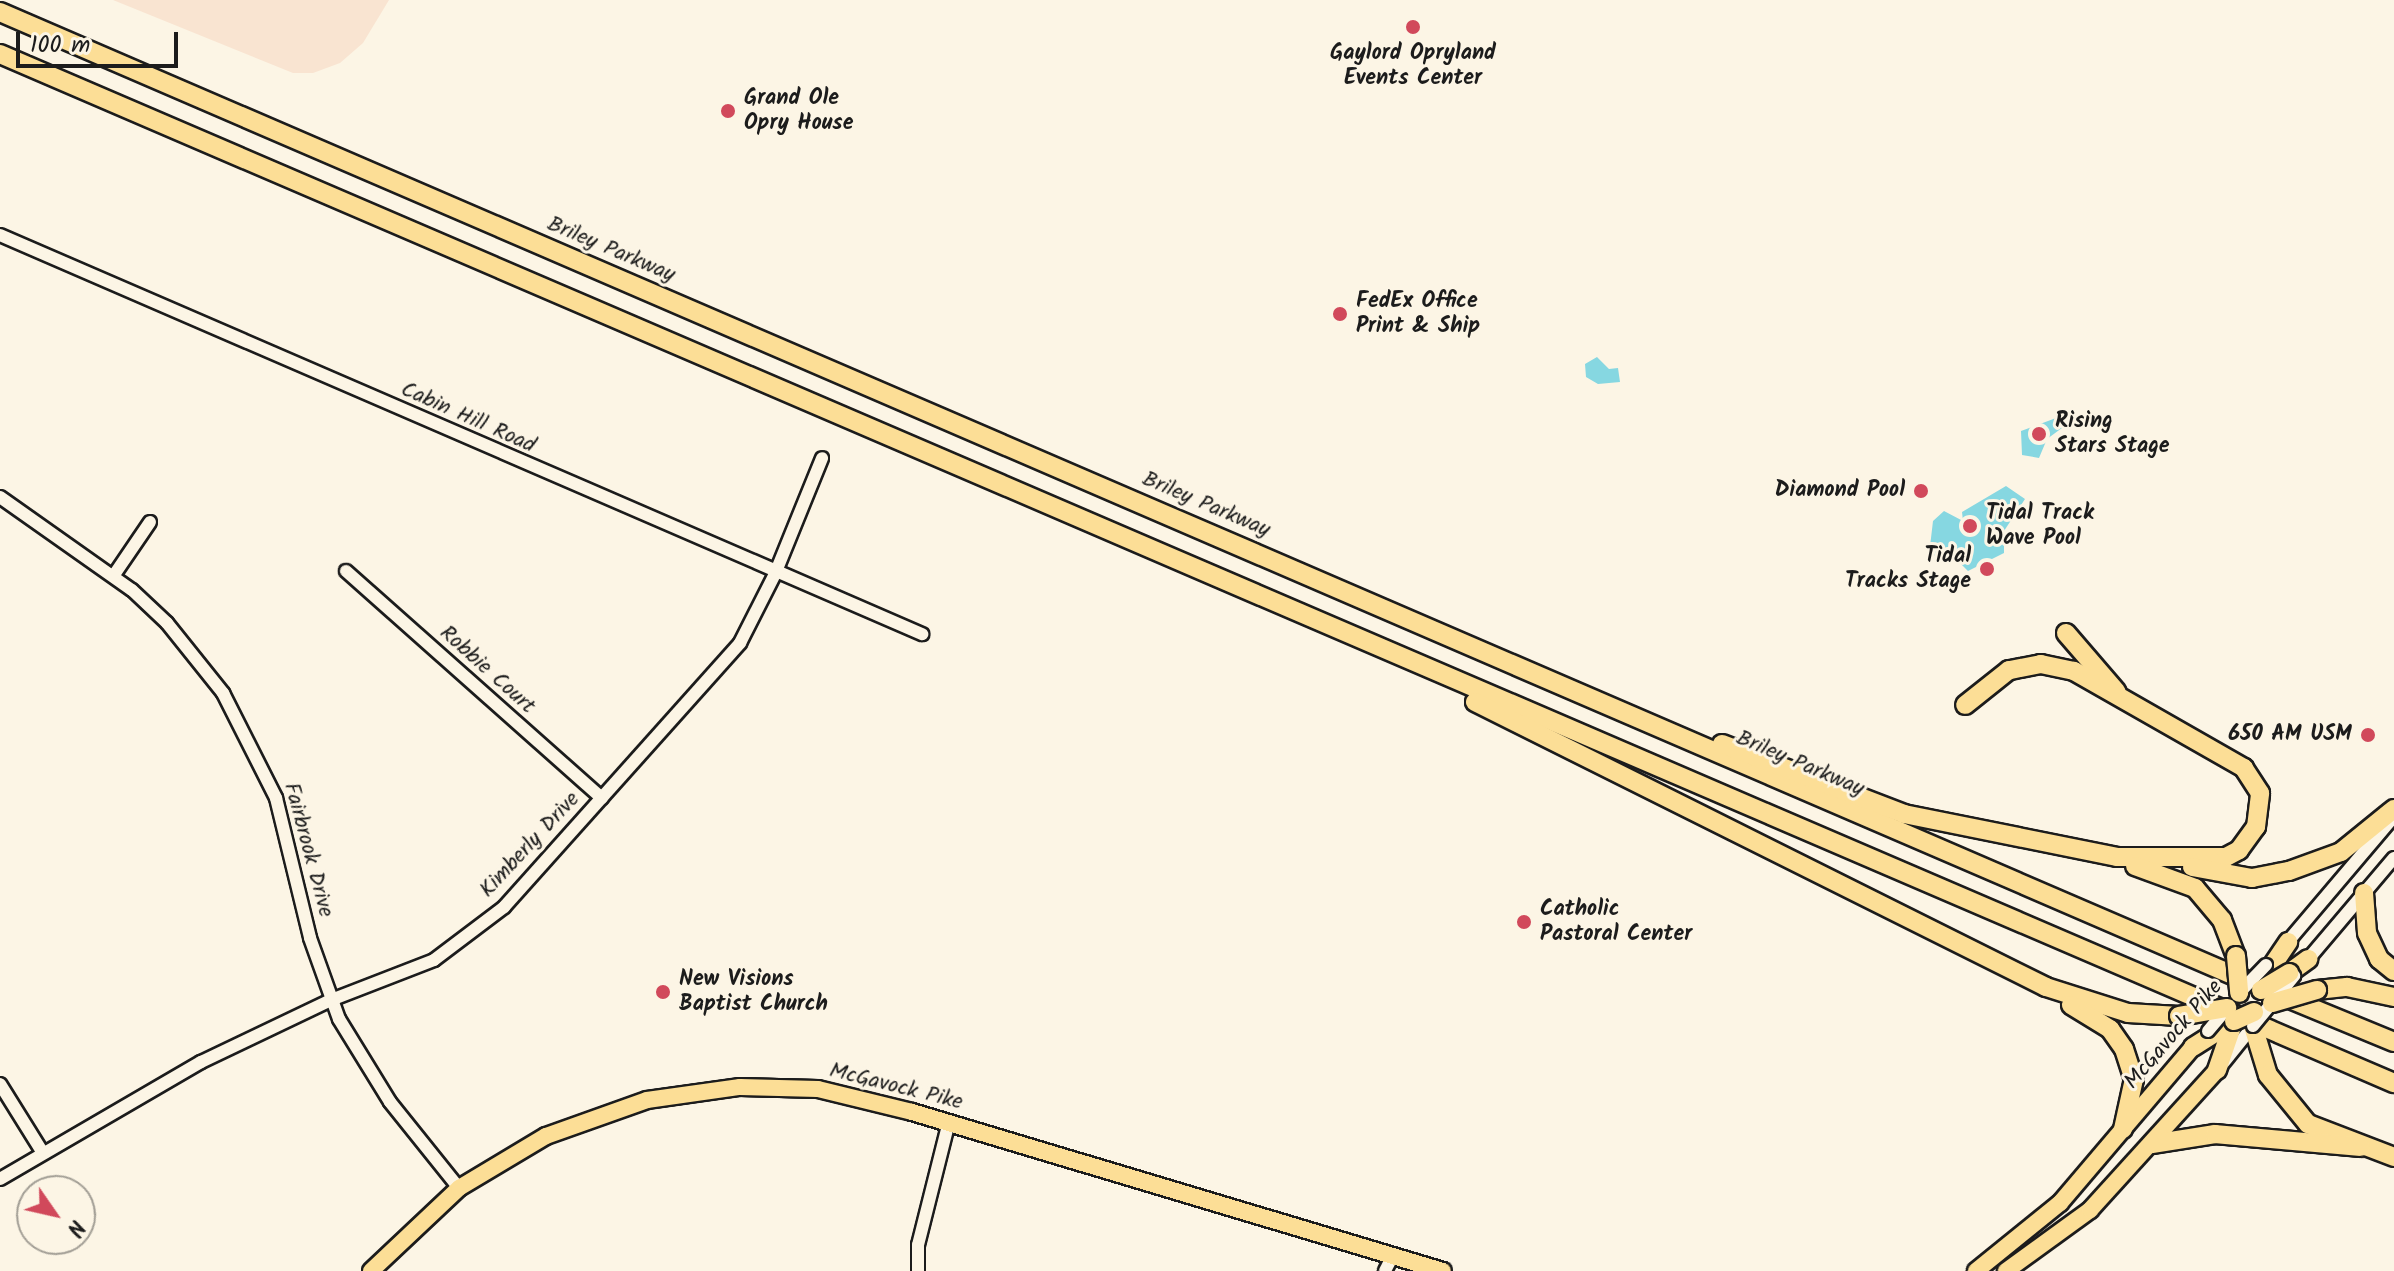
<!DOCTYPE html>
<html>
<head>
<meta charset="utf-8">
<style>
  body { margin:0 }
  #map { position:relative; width:2394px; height:1271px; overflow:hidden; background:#fcf5e5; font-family:Kalam,sans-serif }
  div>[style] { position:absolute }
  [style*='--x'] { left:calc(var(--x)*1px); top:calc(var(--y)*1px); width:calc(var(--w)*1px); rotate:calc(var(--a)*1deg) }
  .built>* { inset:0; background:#f9e4d1 }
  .water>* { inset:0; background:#86d7e1 }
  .roads { filter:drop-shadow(2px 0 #1c1c1c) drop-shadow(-2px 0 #1c1c1c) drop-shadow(0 2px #1c1c1c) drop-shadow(0 -2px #1c1c1c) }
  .minor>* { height:12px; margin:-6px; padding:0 6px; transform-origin:6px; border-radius:6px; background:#fcf5e5 }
  .major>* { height:16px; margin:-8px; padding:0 8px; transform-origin:8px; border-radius:8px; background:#fcde96 }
  .highway>* { height:18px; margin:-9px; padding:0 9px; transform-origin:9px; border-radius:9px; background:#fcde96 }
  .bridges { filter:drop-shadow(2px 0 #1c1c1c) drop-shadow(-2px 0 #1c1c1c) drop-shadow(0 2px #1c1c1c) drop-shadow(0 -2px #1c1c1c) }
  .minor-bridge>* { height:12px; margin:-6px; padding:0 6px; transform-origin:6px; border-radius:6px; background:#fcf5e5 }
  .highway-bridge>* { height:18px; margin:-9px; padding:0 9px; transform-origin:9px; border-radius:9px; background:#fcde96 }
  .dots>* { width:22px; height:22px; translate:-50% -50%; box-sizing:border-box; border:4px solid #fcf5e5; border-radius:50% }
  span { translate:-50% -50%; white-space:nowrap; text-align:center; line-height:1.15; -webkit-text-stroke:6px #fcf5e5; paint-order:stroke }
  .poi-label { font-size:22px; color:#1c1c1c; font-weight:700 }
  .left { translate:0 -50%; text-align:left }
  .right { translate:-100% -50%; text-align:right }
  .street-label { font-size:22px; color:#1c1c1c }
  .north { position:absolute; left:16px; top:1175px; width:80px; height:80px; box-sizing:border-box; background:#fcf5e5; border:2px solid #a29e95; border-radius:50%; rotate:124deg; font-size:22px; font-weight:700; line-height:32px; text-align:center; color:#1c1c1c }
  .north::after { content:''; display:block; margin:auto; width:28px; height:36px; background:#d1495b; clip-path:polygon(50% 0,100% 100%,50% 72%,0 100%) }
  .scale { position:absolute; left:16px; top:32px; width:162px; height:36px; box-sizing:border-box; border:4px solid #1c1c1c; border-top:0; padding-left:10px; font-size:24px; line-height:28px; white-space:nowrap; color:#1c1c1c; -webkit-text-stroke:6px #fcf5e5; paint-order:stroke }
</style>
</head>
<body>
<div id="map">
  <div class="built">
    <i style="clip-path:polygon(113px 0,389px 0,363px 43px,340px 63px,313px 73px,293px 73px)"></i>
  </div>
  <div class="water">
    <i style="clip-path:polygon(1597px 357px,1609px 369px,1618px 368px,1620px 382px,1598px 384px,1586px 377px,1585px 364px)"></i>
    <i style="clip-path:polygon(2064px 415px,2066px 425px,2047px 439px,2039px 458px,2022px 455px,2021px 431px)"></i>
    <i style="clip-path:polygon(2006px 486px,2025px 499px,2004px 531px,2004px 553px,1968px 571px,1955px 558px,1929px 555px,1933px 521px,1944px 511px,1963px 521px,1962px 512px)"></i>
  </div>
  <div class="roads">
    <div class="minor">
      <i style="--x:0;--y:235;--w:1005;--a:23.4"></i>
      <i style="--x:0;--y:497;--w:161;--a:35.2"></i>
      <i style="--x:132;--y:590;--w:48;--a:43.3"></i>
      <i style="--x:167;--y:623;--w:90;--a:51.3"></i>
      <i style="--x:223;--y:693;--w:118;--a:63.2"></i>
      <i style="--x:276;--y:798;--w:144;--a:76.3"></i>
      <i style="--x:310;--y:938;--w:86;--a:70.3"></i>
      <i style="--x:339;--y:1019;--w:97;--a:58.4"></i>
      <i style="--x:390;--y:1102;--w:110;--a:51.3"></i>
      <i style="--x:346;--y:571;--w:342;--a:41.6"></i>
      <i style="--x:114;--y:575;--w:64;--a:-55.8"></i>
      <i style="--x:2285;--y:945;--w:165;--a:-49.7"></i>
      <i style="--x:2304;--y:964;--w:139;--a:-49.7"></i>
      <i style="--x:2224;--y:1062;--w:46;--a:-51.1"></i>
      <i style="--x:0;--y:1084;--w:81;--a:58.1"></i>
      <i style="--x:0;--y:1179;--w:233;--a:-30.2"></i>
      <i style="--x:201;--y:1062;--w:144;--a:-25.5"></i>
      <i style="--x:331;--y:1000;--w:110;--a:-21.2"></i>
      <i style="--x:434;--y:960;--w:88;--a:-37.1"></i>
      <i style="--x:504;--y:907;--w:354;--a:-48.2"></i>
      <i style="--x:740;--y:643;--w:77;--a:-63.1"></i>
      <i style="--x:775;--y:574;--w:125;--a:-67.9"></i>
      <i style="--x:918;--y:1271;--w:26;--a:-90"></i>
      <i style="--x:918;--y:1245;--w:127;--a:-75.9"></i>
      <i style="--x:1385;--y:1271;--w:18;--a:-63"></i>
    </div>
    <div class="major">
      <i style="--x:371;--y:1271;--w:121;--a:-43.3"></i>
      <i style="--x:459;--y:1188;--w:101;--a:-30.9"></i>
      <i style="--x:546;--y:1136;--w:107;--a:-19.6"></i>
      <i style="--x:647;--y:1100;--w:94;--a:-8"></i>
      <i style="--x:740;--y:1087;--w:78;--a:1.5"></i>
      <i style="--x:818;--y:1089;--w:97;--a:13.7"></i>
      <i style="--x:912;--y:1112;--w:554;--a:16.67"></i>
      <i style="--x:1976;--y:1271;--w:108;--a:-39"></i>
      <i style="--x:2060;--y:1203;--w:205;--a:-49.6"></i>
      <i style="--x:2006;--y:1271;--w:104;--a:-36"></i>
      <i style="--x:2090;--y:1210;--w:189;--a:-47.8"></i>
    </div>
    <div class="highway">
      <i style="--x:0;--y:12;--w:2449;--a:23.33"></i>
      <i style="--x:0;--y:54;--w:2606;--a:23.26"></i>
      <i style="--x:2066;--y:633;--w:77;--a:49.2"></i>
      <i style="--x:1475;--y:702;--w:638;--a:26.52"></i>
      <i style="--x:2046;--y:987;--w:86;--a:17.6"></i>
      <i style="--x:2128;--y:1013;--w:51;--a:3.4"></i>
      <i style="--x:1722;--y:744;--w:195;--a:21"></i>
      <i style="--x:1904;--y:814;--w:217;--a:11.4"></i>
      <i style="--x:2117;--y:857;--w:109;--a:0"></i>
      <i style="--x:2226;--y:857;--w:15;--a:-28"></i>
      <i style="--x:2239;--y:850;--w:29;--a:-54"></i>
      <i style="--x:2256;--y:827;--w:34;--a:-83"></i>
      <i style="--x:2260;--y:793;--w:30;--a:-123"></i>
      <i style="--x:2244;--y:768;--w:196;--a:-150.3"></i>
      <i style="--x:2074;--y:671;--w:34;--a:-168"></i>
      <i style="--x:2041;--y:664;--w:33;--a:169"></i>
      <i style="--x:2009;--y:670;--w:56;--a:141.5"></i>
      <i style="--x:2135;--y:866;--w:64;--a:20.1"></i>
      <i style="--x:2195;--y:888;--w:42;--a:49.8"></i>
      <i style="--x:2222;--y:920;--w:39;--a:69"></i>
      <i style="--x:2192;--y:867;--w:61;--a:10.4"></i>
      <i style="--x:2252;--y:878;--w:38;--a:-11"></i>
      <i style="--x:2289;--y:871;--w:55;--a:-20.1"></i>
      <i style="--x:2341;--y:852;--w:68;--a:-39.1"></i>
      <i style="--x:2364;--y:893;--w:40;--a:85.7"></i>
      <i style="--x:2367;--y:933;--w:29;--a:65"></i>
      <i style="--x:2379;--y:959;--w:19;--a:39"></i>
      <i style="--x:2272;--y:966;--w:29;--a:-56"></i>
      <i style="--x:2289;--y:973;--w:24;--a:-36"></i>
      <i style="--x:2317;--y:990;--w:30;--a:-6"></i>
      <i style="--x:2347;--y:987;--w:48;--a:12"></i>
      <i style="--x:2280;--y:995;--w:123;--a:22.4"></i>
      <i style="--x:2071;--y:1005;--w:46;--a:31.6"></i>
      <i style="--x:2110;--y:1029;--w:24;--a:55"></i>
      <i style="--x:2124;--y:1049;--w:32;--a:72"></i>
      <i style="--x:2134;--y:1079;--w:51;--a:102.4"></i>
      <i style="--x:2253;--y:1026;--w:51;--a:73"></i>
      <i style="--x:2268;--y:1075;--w:63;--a:50.8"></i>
      <i style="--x:2308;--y:1124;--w:92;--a:21"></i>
      <i style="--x:2193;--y:1047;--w:49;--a:-32.4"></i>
      <i style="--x:2217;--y:1070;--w:52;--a:-70.9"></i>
      <i style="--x:2152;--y:1144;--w:64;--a:-9"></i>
      <i style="--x:2215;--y:1134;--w:146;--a:5.1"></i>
    </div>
  </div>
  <div class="bridges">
    <div class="minor-bridge">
      <i style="--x:2239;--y:993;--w:39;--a:-46"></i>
      <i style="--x:2253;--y:1026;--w:65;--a:-50.6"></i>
      <i style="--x:2208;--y:1031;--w:30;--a:-50"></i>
    </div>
    <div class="highway-bridge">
      <i style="--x:2236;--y:956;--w:37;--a:85"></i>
      <i style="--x:2261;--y:990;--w:33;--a:-31"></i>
      <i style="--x:2272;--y:1003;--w:47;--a:-16.1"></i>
      <i style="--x:2179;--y:1016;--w:49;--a:-9.5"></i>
      <i style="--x:2234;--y:1021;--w:22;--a:-24"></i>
    </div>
  </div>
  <div class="dots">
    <i style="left:1413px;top:27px;background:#d1495b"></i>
    <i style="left:728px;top:111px;background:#d1495b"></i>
    <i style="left:1340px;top:314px;background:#d1495b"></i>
    <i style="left:2039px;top:434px;background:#d1495b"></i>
    <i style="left:1921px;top:491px;background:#d1495b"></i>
    <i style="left:1970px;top:526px;background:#d1495b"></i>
    <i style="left:1987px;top:569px;background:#d1495b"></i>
    <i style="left:2368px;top:735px;background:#d1495b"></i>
    <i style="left:1524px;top:922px;background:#d1495b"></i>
    <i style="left:663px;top:992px;background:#d1495b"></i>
  </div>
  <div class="poi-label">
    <span style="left:1413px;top:66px">Gaylord Opryland<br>Events Center</span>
    <span class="left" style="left:744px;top:111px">Grand Ole<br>Opry House</span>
    <span class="left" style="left:1356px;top:314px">FedEx Office<br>Print &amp; Ship</span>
    <span class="left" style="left:2055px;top:434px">Rising<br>Stars Stage</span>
    <span class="right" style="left:1905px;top:491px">Diamond Pool</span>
    <span class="left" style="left:1986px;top:526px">Tidal Track<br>Wave Pool</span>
    <span class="right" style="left:1971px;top:569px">Tidal<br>Tracks Stage</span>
    <span class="right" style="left:2352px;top:735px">650 AM USM</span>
    <span class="left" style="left:1540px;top:922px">Catholic<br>Pastoral Center</span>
    <span class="left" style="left:679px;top:992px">New Visions<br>Baptist Church</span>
  </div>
  <div class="street-label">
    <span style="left:611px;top:250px;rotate:23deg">Briley Parkway</span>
    <span style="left:468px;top:418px;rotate:24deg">Cabin Hill Road</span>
    <span style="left:1206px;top:505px;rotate:23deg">Briley Parkway</span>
    <span style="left:487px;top:670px;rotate:42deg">Robbie Court</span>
    <span style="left:1800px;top:764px;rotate:23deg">Briley Parkway</span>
    <span style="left:530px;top:845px;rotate:-47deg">Kimberly Drive</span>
    <span style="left:308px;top:850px;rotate:75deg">Fairbrook Drive</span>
    <span style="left:2174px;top:1035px;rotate:-49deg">McGavock Pike</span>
    <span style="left:896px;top:1087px;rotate:14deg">McGavock Pike</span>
  </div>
  <div class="north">N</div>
  <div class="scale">100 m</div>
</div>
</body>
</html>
